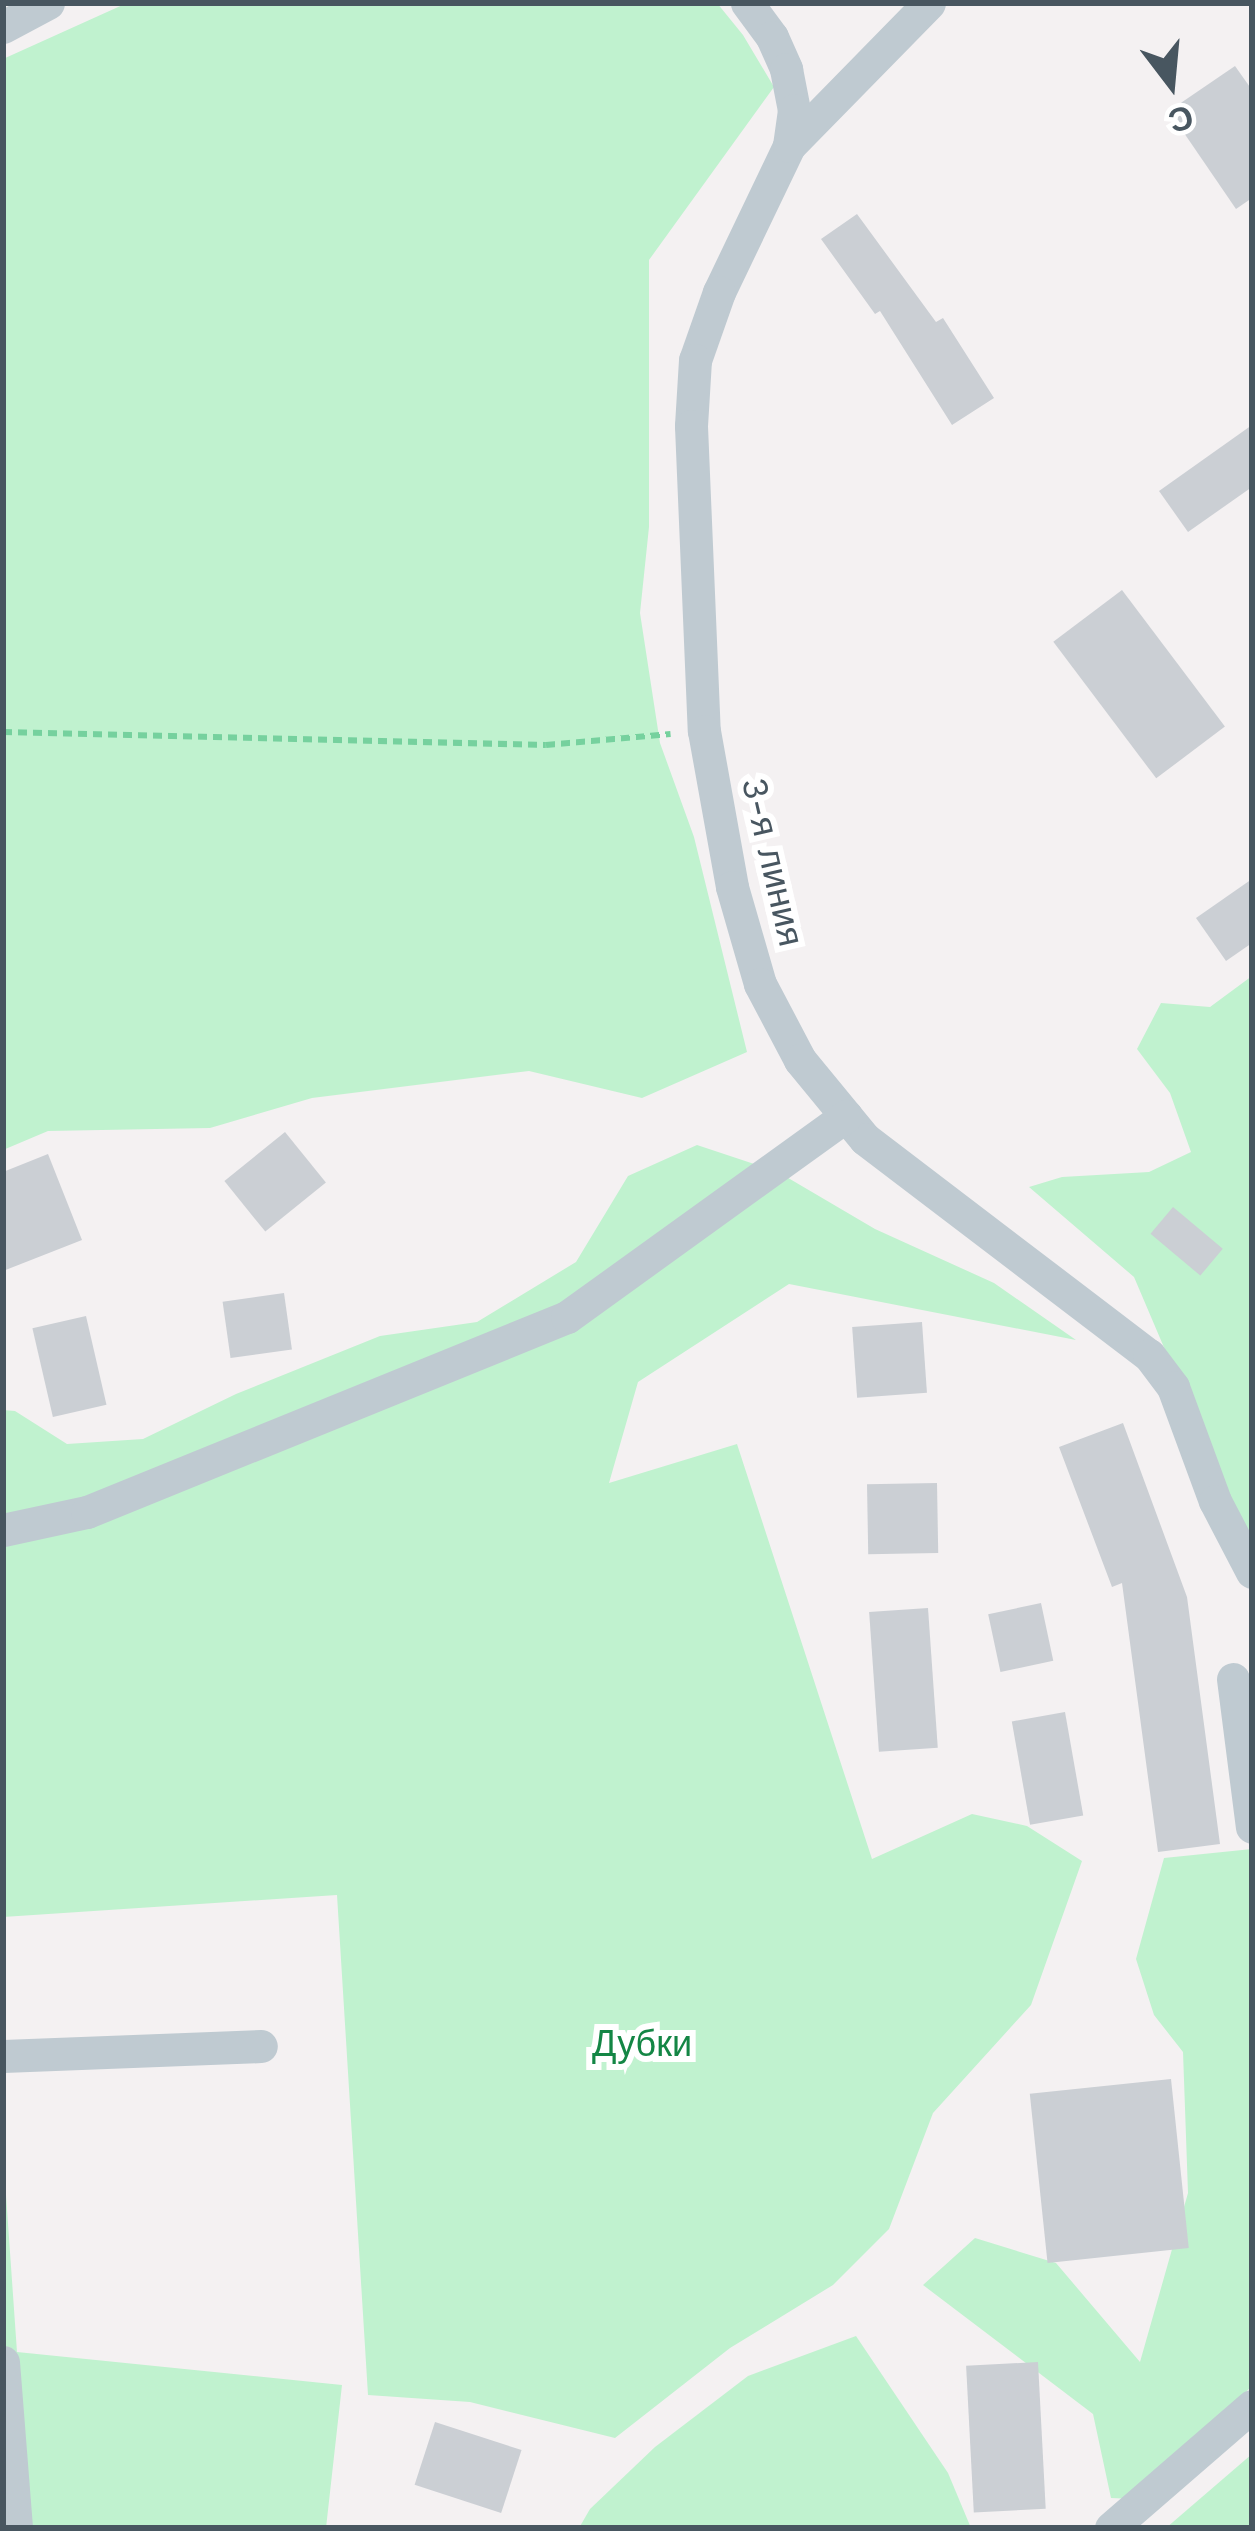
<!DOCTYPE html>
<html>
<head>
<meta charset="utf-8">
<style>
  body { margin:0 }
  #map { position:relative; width:1255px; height:2531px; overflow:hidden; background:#f4f1f2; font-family:"Work Sans",sans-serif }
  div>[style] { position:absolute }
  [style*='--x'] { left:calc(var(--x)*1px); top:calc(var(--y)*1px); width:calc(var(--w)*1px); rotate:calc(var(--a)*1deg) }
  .green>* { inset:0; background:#c0f2cf }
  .building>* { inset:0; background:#cbcfd4; transform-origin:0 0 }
  .path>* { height:6px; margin-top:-3px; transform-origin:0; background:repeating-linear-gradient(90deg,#76d19e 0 9px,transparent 0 15px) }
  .minor>* { height:33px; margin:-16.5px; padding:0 16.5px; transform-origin:16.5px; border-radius:16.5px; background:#bfcad1 }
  span { translate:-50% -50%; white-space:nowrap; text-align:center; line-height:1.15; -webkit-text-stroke:12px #fff; paint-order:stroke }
  .street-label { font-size:36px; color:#485660 }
  .park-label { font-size:36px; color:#148645 }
  .frame { position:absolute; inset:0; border:6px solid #485660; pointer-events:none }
  .north { position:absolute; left:1111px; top:24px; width:120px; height:120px; -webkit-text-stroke:9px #fff; paint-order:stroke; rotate:164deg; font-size:33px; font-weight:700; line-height:48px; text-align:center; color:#485660 }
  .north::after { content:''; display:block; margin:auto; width:42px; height:54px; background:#485660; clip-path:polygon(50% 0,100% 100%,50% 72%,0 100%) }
</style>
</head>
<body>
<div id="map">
  <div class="green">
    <i style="clip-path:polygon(127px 3px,717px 3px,743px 35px,774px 87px,649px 260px,649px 527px,640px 613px,660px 743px,694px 837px,747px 1052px,642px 1098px,529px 1071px,312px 1098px,210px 1128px,48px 1131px,3px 1150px,3px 59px)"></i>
    <i style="clip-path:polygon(1252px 976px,1252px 1554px,1134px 1277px,1029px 1187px,1062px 1177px,1149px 1172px,1191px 1152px,1170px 1093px,1137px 1049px,1161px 1003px,1210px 1007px)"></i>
    <i style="clip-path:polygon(697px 1145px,778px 1172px,875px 1229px,994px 1283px,1076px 1340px,789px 1284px,638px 1382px,609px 1483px,737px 1444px,872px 1859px,972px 1814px,1027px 1826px,1082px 1861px,1031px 2005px,933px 2113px,889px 2229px,833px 2285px,730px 2348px,615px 2438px,470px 2402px,368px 2395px,337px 1895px,3px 1917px,3px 1410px,15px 1411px,67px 1444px,143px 1439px,236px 1394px,380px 1336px,477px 1322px,576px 1262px,628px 1176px)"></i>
    <i style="clip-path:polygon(1252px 1849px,1252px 2386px,1134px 2499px,1111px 2498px,1093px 2414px,923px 2285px,975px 2238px,1056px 2263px,1140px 2362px,1188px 2193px,1183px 2052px,1154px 2015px,1136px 1959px,1164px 1858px)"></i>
    <i style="clip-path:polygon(3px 2152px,17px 2352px,342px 2385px,326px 2528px,3px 2528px)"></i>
    <i style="clip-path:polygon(856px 2336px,948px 2473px,971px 2528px,579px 2528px,590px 2509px,655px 2447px,748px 2376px)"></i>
    <i style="clip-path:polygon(1252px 2454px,1252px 2528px,1166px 2528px)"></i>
  </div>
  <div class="building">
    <i style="clip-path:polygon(1235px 66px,1252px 90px,1252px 198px,1236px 209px,1169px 111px)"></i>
    <i style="clip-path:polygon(857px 214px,936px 322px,943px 318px,994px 398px,952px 425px,880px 311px,875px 314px,821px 239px)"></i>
    <i style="clip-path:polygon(1252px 425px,1252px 487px,1188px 532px,1159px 491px)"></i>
    <i style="left:1122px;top:590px;width:171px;height:86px;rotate:53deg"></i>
    <i style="clip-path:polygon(1252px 879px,1252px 943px,1226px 961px,1196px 918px)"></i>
    <i style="left:285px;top:1132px;width:65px;height:78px;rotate:51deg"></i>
    <i style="clip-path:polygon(48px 1154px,82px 1240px,3px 1271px,3px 1172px)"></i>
    <i style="left:1173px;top:1207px;width:65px;height:35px;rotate:40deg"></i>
    <i style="left:284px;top:1293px;width:57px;height:62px;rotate:82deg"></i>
    <i style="left:86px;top:1316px;width:91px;height:55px;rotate:77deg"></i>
    <i style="left:922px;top:1322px;width:71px;height:70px;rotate:86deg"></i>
    <i style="clip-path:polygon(1123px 1423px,1187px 1597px,1220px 1844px,1158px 1852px,1122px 1583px,1112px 1587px,1059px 1447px)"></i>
    <i style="left:937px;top:1483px;width:70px;height:70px;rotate:89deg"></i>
    <i style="left:1041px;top:1603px;width:59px;height:54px;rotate:78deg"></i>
    <i style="left:928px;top:1608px;width:140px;height:59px;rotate:86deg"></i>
    <i style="left:1065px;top:1712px;width:105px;height:54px;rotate:80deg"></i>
    <i style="left:1171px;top:2079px;width:170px;height:142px;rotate:84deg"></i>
    <i style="left:1038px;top:2362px;width:147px;height:72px;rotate:87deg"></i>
    <i style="left:435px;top:2422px;width:91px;height:66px;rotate:18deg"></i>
  </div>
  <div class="path">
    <i style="--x:3;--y:732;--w:543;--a:1.37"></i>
    <i style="--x:546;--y:745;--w:125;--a:-5"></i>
  </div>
  <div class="minor">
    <i style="--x:747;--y:3;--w:42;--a:53.7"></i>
    <i style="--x:772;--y:37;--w:35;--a:66"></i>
    <i style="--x:786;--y:69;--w:42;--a:79"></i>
    <i style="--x:794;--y:110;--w:36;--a:98"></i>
    <i style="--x:789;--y:146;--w:162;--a:115.6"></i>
    <i style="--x:719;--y:292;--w:72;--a:109.4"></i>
    <i style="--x:695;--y:360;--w:66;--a:93.5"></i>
    <i style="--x:691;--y:426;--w:305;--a:87.6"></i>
    <i style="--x:704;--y:731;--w:158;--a:79.8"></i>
    <i style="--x:732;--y:887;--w:101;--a:73.9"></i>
    <i style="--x:760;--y:984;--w:86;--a:62.2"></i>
    <i style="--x:800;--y:1060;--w:102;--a:50.6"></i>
    <i style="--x:865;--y:1139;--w:357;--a:37.3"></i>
    <i style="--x:1149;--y:1355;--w:40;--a:53"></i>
    <i style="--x:1173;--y:1387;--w:121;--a:69.8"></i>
    <i style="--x:1215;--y:1501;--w:80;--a:62.5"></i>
    <i style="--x:3;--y:27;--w:51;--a:-28.1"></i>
    <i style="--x:789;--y:146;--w:200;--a:-45.6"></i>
    <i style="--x:3;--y:1530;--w:86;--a:-12.1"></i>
    <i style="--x:87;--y:1512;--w:518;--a:-22.11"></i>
    <i style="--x:567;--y:1317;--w:344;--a:-35.8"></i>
    <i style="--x:1233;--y:1679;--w:149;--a:82.7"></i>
    <i style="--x:3;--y:2056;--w:258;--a:-2.2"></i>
    <i style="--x:3;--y:2362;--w:167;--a:85.5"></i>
    <i style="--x:1111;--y:2528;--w:186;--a:-40.9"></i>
  </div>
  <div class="street-label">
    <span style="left:772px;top:862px;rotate:77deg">3-я линия</span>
  </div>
  <div class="park-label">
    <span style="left:642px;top:2045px">Дубки</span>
  </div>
  <div class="frame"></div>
  <div class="north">С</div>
</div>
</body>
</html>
